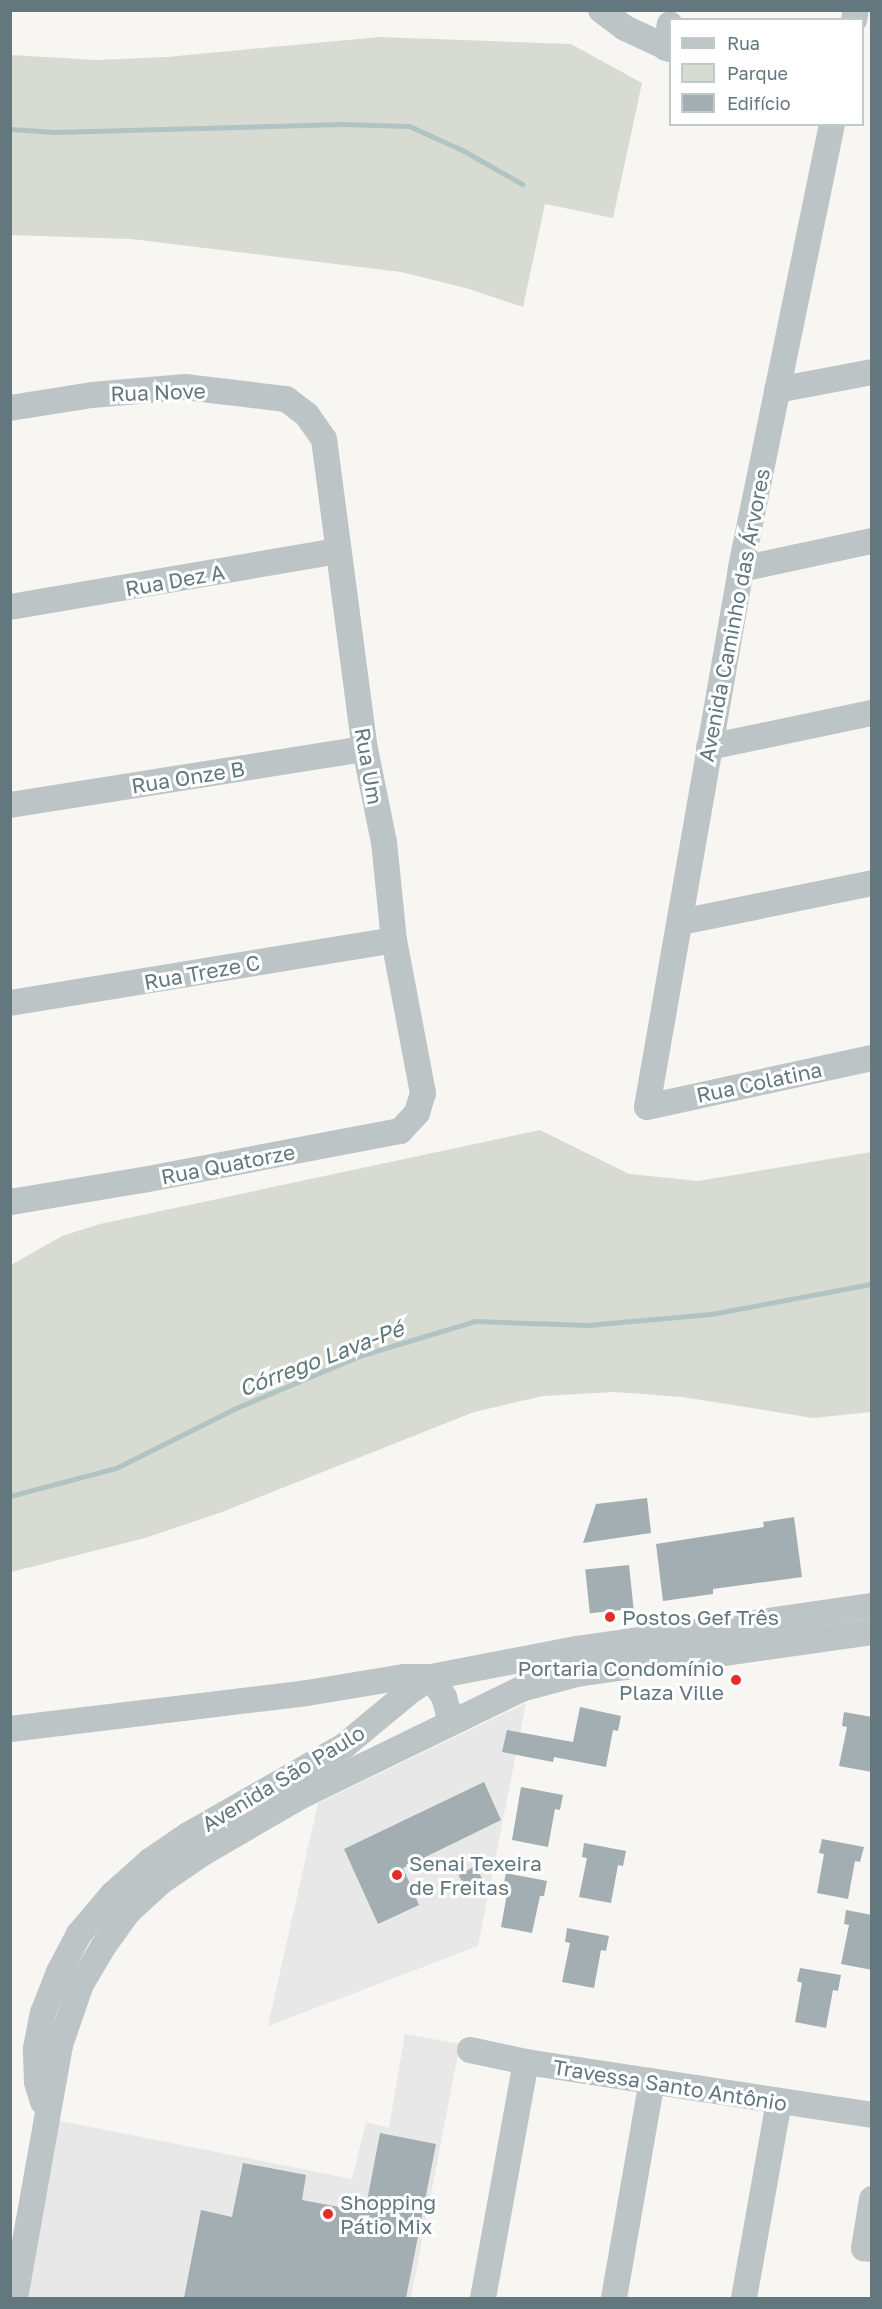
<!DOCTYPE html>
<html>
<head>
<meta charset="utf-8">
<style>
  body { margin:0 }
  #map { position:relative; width:882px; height:2309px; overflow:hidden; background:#f7f6f3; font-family:"Golos Text",sans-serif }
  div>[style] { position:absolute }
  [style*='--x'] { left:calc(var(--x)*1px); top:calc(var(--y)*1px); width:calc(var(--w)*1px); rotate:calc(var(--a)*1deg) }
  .built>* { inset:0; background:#e7e8e7 }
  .green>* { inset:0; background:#d7dbd2 }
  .stream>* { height:5px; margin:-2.5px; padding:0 2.5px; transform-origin:2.5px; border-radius:2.5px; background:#b2c3c4 }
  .building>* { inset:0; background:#a2aeb1; transform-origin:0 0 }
  .minor>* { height:26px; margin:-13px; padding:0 13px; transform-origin:13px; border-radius:13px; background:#bdc4c6 }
  .dots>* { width:16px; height:16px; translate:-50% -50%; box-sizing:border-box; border:3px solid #fff; border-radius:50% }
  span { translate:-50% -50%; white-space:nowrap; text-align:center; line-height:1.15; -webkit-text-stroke:6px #fff; paint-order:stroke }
  .street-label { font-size:21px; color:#62787e }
  .poi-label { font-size:21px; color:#62787e }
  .left { translate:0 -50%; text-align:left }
  .right { translate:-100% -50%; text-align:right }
  .water-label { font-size:22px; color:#5d7879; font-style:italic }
  .frame { position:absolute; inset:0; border:12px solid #62787e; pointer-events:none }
  .legend { position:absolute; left:669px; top:18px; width:195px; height:108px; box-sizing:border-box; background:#fff; border:2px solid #c0c9cb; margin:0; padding:8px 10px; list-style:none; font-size:18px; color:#62787e }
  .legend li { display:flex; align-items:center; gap:12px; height:30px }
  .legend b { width:30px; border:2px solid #c0c9cb }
</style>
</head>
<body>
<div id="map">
  <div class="built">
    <i style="clip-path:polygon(526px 1703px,478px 1946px,268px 2026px,318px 1803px)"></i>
    <i style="clip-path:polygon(405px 2034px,460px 2044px,411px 2298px,21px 2298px,56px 2120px,352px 2179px,366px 2122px,389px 2128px)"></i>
  </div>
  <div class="green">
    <i style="clip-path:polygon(379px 37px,571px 44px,642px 83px,613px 218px,545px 204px,523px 307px,466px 288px,401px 272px,131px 239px,11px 235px,11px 55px,96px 60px,167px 57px)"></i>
    <i style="clip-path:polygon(540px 1130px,629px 1174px,698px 1181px,871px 1152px,871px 1412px,813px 1418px,683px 1397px,614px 1392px,543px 1396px,474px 1412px,222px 1512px,145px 1538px,11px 1572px,11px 1265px,62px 1236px,100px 1224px)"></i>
  </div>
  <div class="stream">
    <i style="--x:10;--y:129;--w:45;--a:3.8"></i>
    <i style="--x:55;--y:132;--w:286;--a:-1.6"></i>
    <i style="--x:341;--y:124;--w:68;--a:1.7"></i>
    <i style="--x:409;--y:126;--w:60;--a:24.4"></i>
    <i style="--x:464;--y:151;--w:67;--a:29.6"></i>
    <i style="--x:10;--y:1496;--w:110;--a:-14.8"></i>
    <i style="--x:116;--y:1468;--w:134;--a:-26.6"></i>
    <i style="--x:236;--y:1408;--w:134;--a:-22.9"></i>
    <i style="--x:359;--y:1356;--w:121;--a:-16.8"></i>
    <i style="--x:475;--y:1321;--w:113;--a:2"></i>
    <i style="--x:588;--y:1325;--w:123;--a:-5.1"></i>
    <i style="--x:711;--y:1314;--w:164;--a:-10.6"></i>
  </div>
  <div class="building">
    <i style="clip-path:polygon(647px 1498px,651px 1533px,583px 1543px,596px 1504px)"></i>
    <i style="clip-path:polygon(794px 1517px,802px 1577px,713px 1589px,713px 1594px,663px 1601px,656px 1544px,764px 1527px,763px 1522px)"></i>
    <i style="left:629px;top:1565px;width:44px;height:44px;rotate:84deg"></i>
    <i style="clip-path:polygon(580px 1707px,621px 1716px,618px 1731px,613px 1730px,606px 1767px,554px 1757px,553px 1762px,502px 1752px,507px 1730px,573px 1742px)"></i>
    <i style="clip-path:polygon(844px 1712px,872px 1717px,872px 1772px,839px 1766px,847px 1727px,842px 1726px)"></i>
    <i style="clip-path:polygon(484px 1782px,501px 1820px,403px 1868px,419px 1905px,378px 1924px,344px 1849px)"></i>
    <i style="clip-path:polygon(521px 1787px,563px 1795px,560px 1810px,555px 1809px,548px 1847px,512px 1840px)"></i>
    <i style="clip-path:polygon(822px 1839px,864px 1847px,860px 1862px,855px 1861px,848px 1899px,817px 1893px,824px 1854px,819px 1853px)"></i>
    <i style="clip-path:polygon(584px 1843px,626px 1851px,623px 1866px,618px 1865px,611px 1903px,579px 1897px,587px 1858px,582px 1857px)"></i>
    <i style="left:475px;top:1866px;width:16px;height:19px;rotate:60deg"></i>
    <i style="clip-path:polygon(506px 1873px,547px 1881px,544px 1896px,540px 1896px,532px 1933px,501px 1927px,508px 1888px,503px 1887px)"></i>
    <i style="clip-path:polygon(846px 1910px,872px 1915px,872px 1970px,841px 1964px,849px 1925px,844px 1924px)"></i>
    <i style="clip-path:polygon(567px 1928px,609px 1936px,606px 1951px,601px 1950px,594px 1988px,562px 1982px,570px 1943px,565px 1942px)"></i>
    <i style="clip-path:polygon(800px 1968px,841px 1975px,838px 1991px,833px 1990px,826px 2028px,795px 2022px,802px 1983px,797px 1981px)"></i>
    <i style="clip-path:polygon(380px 2133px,436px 2144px,406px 2298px,184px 2298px,201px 2210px,232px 2217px,243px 2163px,306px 2175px,302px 2200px,365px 2212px)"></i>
  </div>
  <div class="minor">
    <i style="--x:601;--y:10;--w:30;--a:37"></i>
    <i style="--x:625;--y:28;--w:50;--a:25"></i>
    <i style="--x:854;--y:20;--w:10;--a:-79"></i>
    <i style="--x:666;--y:48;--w:24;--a:-81"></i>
    <i style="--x:832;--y:124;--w:454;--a:101.6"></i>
    <i style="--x:741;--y:569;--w:546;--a:99.91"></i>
    <i style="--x:647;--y:1107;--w:230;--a:-12.3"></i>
    <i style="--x:777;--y:390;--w:97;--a:-10.7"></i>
    <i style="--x:10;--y:408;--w:83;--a:-9"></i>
    <i style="--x:92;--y:395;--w:93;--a:-4.9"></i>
    <i style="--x:185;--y:387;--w:102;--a:6.8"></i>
    <i style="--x:286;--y:399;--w:26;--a:37"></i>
    <i style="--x:307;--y:415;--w:29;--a:55"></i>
    <i style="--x:324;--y:439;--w:313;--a:82.5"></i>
    <i style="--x:365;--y:749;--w:95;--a:78.5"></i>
    <i style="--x:384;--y:842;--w:99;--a:84.2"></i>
    <i style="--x:394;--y:940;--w:156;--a:79.3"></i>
    <i style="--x:423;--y:1093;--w:21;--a:107"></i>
    <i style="--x:417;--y:1113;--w:25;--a:133"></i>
    <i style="--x:400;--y:1131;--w:263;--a:169.2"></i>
    <i style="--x:142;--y:1180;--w:134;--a:170.5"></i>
    <i style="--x:741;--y:569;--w:134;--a:-12.1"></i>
    <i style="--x:10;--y:607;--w:333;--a:-9.7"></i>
    <i style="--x:709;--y:747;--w:167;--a:-11.8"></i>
    <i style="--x:10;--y:805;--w:359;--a:-9"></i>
    <i style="--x:681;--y:922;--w:195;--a:-11.5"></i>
    <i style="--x:10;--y:1003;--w:389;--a:-9.3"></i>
    <i style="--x:10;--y:1729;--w:299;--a:-6.9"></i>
    <i style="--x:307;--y:1693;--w:98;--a:-9.4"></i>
    <i style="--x:404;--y:1677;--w:27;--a:0"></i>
    <i style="--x:431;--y:1677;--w:24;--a:57"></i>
    <i style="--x:444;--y:1697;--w:19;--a:74"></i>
    <i style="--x:449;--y:1715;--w:8;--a:104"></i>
    <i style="--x:470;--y:2050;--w:57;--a:12.1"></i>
    <i style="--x:526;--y:2062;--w:350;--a:8.7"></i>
    <i style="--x:43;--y:2102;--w:21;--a:-107"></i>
    <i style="--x:37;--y:2082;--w:34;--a:-92"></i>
    <i style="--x:36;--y:2048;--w:36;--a:-79"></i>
    <i style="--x:43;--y:2013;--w:44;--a:-68.7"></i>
    <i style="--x:59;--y:1972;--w:43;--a:-62.2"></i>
    <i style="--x:79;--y:1934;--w:51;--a:-49.8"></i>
    <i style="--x:112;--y:1895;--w:51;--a:-41.8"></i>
    <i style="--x:150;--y:1861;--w:46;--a:-34.4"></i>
    <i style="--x:188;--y:1835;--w:180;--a:-29.7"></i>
    <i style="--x:344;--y:1746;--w:85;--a:-39.7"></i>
    <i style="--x:409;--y:1692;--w:27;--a:-34"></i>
    <i style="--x:431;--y:1677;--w:149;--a:-10.9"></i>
    <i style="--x:577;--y:1649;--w:298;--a:-8.3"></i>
    <i style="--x:872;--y:2199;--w:50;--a:99.3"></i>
    <i style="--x:864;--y:2248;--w:8;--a:7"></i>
    <i style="--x:15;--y:2298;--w:257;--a:-79.9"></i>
    <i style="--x:60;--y:2045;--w:65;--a:-71"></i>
    <i style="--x:81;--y:1984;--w:43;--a:-59.3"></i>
    <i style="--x:103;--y:1947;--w:43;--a:-54.5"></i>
    <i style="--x:128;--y:1912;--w:46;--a:-42.4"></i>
    <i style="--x:162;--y:1881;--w:50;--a:-34.3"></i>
    <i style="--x:203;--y:1853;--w:113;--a:-30.2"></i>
    <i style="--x:301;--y:1796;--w:245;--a:-25.9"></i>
    <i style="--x:521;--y:1689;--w:58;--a:-15"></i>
    <i style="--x:577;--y:1674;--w:298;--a:-8.1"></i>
    <i style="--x:483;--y:2298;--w:240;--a:-79.7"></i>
    <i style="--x:614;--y:2298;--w:220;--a:-80.1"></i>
    <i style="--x:744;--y:2298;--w:199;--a:-79.9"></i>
  </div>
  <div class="dots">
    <i style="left:610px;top:1617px;background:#e12e29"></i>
    <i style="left:736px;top:1680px;background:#e12e29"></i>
    <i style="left:397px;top:1875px;background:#e12e29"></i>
    <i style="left:328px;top:2214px;background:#e12e29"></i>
  </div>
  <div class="street-label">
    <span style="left:158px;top:392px;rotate:-2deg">Rua Nove</span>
    <span style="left:175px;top:580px;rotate:-10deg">Rua Dez A</span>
    <span style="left:734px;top:615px;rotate:-79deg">Avenida Caminho das Árvores</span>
    <span style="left:369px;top:766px;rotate:80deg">Rua Um</span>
    <span style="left:188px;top:777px;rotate:-9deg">Rua Onze B</span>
    <span style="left:202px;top:972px;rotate:-10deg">Rua Treze C</span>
    <span style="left:759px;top:1082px;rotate:-12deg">Rua Colatina</span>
    <span style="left:228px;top:1164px;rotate:-11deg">Rua Quatorze</span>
    <span style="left:283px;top:1778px;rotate:-31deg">Avenida São Paulo</span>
    <span style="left:670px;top:2085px;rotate:9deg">Travessa Santo Antônio</span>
  </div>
  <div class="poi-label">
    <span class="left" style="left:622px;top:1617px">Postos Gef Três</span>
    <span class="right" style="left:724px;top:1680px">Portaria Condomínio<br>Plaza Ville</span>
    <span class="left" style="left:409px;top:1875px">Senai Texeira<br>de Freitas</span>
    <span class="left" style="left:340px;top:2214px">Shopping<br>Pátio Mix</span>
  </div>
  <div class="water-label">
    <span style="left:321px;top:1358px;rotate:-21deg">Córrego Lava-Pé</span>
  </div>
  <div class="frame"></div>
  <ul class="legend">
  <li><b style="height:8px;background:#bdc4c6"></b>Rua</li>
  <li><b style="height:16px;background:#d7dbd2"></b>Parque</li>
  <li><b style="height:16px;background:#a2aeb1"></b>Edifício</li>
  </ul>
</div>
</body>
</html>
